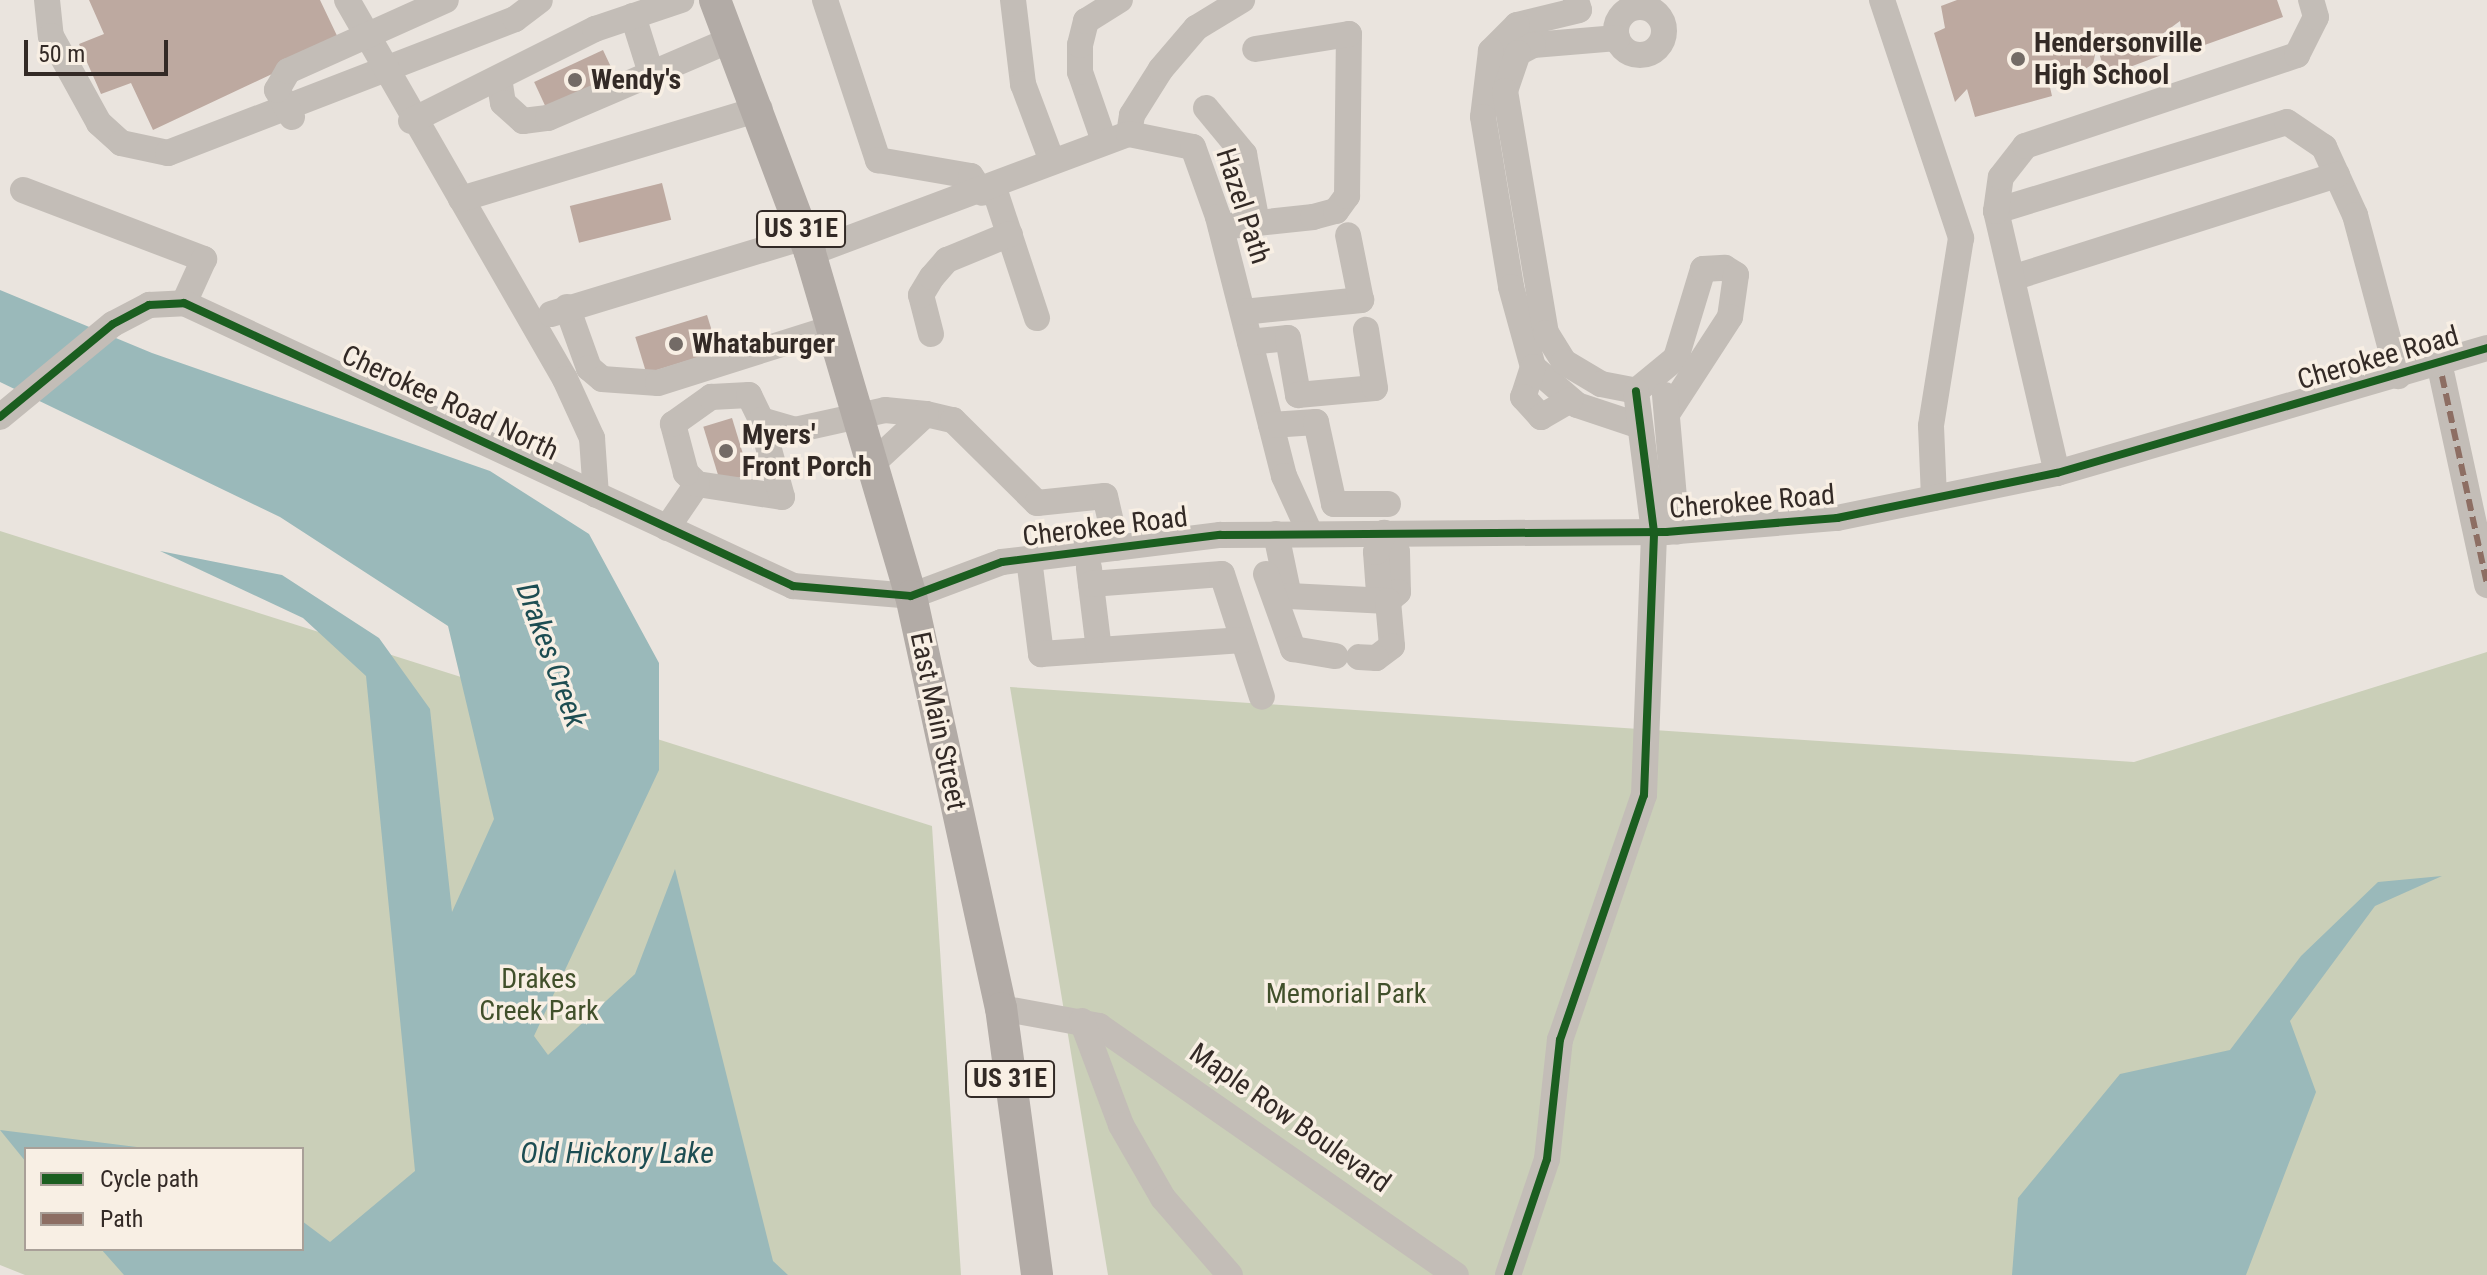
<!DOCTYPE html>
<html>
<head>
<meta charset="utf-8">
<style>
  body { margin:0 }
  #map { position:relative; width:2487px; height:1275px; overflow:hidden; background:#eae4de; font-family:"Roboto Condensed",sans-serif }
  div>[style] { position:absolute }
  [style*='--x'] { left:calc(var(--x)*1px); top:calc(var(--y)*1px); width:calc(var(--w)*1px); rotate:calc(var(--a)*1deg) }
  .green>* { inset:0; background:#cacfb8 }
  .water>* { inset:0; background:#9ab9ba }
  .building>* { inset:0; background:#bda9a0; transform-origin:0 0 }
  .minor>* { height:26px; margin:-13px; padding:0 13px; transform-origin:13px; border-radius:13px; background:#c3bdb7 }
  .minor>.ring { margin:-13px; padding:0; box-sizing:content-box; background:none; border:26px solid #c3bdb7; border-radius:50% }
  .major>* { height:32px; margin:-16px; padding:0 16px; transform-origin:16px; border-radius:16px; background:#b2aba6 }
  .quiet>* { height:6px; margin-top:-3px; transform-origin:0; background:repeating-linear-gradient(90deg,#8d6e63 0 12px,transparent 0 18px) }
  .cycleway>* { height:8px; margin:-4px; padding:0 4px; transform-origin:4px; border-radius:4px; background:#1b5e20 }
  .dots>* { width:22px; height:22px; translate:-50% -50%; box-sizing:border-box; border:4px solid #f8efe4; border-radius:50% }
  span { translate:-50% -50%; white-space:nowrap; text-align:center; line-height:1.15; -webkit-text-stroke:7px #f8efe4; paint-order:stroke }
  .shield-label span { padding:2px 6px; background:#f8efe4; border:2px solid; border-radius:6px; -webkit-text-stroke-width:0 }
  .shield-label { font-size:26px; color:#332a26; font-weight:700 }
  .poi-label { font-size:28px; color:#332a26; font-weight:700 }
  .left { translate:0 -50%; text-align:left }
  .street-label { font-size:28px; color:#332a26 }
  .park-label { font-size:28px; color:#41502b }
  .water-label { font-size:30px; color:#1d4d52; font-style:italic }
  .legend { position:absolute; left:24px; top:1147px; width:280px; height:104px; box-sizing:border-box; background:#f8efe4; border:2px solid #a9a098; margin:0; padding:10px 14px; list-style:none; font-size:24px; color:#332a26 }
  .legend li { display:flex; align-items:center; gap:16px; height:40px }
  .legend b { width:40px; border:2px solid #a9a098 }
  .scale { position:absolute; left:24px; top:40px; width:144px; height:36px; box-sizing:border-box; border:4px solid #332a26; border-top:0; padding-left:10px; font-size:24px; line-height:28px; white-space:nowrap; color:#332a26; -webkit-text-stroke:6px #f8efe4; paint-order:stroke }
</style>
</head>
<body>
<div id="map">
  <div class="green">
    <i style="clip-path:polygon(evenodd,0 531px,932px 826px,961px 1275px,25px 1275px,0 1265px,0 531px,26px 1149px,302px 1149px,302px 1249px,26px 1249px,26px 1149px)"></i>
    <i style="clip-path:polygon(2487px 652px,2487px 1275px,1108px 1275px,1010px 687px,2134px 762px)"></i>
  </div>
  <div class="water">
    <i style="clip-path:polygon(0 290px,152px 353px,490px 471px,589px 534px,659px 663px,659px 770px,534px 1036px,548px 1055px,635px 974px,675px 869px,773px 1261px,788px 1275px,124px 1275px,101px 1249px,302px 1249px,302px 1221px,330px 1242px,415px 1171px,366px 676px,303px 618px,160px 551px,282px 575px,379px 638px,430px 709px,452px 912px,494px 819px,448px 626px,280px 517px,0 382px)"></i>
    <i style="clip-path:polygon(2442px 876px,2375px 906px,2290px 1021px,2316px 1092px,2246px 1275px,2012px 1275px,2018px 1198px,2120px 1074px,2230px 1050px,2301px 956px,2378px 882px)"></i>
    <i style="clip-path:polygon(0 1130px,153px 1149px,26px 1149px,26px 1162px)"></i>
  </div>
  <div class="building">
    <i style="clip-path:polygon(89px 0,320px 0,340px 42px,153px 130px,131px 83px,101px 94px,79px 44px,104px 34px)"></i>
    <i style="clip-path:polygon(1957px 0,2277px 0,2283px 17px,2185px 52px,2180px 21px,2161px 35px,2167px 53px,2106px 76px,2097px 46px,2093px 64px,2071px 78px,2051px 79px,2053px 69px,2046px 70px,2052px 96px,1975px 117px,1967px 89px,1955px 102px,1934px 33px,1945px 28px,1941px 6px)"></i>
    <i style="left:603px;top:50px;width:31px;height:76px;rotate:65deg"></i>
    <i style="left:662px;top:183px;width:38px;height:95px;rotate:76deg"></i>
    <i style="left:707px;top:315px;width:38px;height:75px;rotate:73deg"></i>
    <i style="left:732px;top:418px;width:59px;height:30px;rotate:73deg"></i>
  </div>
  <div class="minor">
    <i style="--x:47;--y:0;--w:36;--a:84"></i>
    <i style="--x:51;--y:36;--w:99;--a:61.1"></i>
    <i style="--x:99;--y:123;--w:30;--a:42"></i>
    <i style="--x:121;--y:143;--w:48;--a:12"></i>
    <i style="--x:168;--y:153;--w:372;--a:-21.1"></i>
    <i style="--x:515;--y:19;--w:31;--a:-37"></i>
    <i style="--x:347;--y:0;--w:437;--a:60.1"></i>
    <i style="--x:565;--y:379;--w:65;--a:65.4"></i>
    <i style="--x:592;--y:438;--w:57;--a:86"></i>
    <i style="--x:825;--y:0;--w:169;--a:71.7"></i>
    <i style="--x:878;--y:160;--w:94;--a:9.8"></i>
    <i style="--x:971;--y:176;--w:20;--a:57"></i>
    <i style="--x:1013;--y:0;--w:85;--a:83.2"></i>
    <i style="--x:1023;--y:84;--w:82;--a:69.4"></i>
    <i style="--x:1576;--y:0;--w:10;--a:73"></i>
    <i style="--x:1579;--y:10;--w:64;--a:166.4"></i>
    <i style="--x:1517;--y:25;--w:37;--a:135"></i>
    <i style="--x:1491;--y:51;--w:66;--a:96.9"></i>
    <i style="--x:1483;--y:117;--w:172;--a:80.6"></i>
    <i style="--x:1511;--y:287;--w:83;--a:74.6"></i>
    <i style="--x:1533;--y:367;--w:58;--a:40.8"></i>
    <i style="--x:1577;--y:405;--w:63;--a:18.4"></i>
    <i style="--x:1882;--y:0;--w:251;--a:71.6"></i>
    <i style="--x:1961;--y:238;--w:190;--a:99.1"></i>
    <i style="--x:1931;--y:426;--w:72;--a:87.6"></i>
    <i class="ring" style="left:1616px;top:7px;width:22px;height:22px"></i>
    <i style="--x:633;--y:16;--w:57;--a:72.5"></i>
    <i style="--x:1617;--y:38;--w:84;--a:175.2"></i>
    <i style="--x:1533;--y:45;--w:17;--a:152"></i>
    <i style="--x:1518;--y:53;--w:40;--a:108.9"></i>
    <i style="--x:1505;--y:91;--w:245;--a:80.4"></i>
    <i style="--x:1546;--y:333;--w:34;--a:58"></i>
    <i style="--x:1564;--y:362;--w:43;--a:30.7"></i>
    <i style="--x:1601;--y:384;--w:36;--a:11"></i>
    <i style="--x:499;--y:78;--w:25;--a:81"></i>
    <i style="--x:503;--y:103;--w:27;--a:42"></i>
    <i style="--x:523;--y:121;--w:25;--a:-7"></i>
    <i style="--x:548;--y:118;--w:200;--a:-23.2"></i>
    <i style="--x:1206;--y:108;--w:60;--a:50.4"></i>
    <i style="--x:1244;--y:154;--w:70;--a:79.3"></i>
    <i style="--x:292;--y:117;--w:31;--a:-119"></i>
    <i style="--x:277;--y:90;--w:22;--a:-60"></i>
    <i style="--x:288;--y:71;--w:173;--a:-24.2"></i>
    <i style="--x:411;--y:121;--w:206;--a:-26.6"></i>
    <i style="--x:595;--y:29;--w:91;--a:-18.6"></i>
    <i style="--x:1129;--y:134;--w:19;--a:-81"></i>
    <i style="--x:1132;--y:115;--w:54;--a:-57.8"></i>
    <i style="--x:1161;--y:69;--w:54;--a:-49.5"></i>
    <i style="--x:1196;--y:28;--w:54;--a:-31.3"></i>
    <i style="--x:1104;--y:141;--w:73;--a:-109.2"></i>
    <i style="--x:1080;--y:72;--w:27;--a:-90"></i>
    <i style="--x:1080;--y:45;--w:25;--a:-76"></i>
    <i style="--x:1086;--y:21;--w:40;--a:-32"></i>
    <i style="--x:994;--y:188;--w:137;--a:71.7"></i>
    <i style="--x:23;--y:190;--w:194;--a:20.9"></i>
    <i style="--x:204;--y:259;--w:48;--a:114.4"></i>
    <i style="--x:461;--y:199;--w:312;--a:-16.8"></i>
    <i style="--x:1996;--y:211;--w:304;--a:-17"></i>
    <i style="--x:2287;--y:122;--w:45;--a:34"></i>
    <i style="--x:2324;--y:147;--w:75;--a:65.5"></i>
    <i style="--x:2355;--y:215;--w:167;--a:75"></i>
    <i style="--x:1221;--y:227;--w:93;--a:-6.2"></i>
    <i style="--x:1313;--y:217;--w:24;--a:-15"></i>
    <i style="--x:1336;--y:211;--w:19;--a:-54"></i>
    <i style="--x:1347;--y:196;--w:162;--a:-89.3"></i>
    <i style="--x:1349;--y:34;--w:95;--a:170.9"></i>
    <i style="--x:810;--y:253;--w:340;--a:-20.5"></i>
    <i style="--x:1129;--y:134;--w:65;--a:11.5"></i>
    <i style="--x:1193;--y:147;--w:74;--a:70.3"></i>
    <i style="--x:1218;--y:217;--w:267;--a:75.7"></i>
    <i style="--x:1284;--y:476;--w:63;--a:65.5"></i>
    <i style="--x:2012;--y:278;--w:341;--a:-17.6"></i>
    <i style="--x:567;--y:307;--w:65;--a:70.2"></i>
    <i style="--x:589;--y:368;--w:17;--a:40"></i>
    <i style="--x:602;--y:379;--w:56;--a:4.1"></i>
    <i style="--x:658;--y:383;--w:182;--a:-17.5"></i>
    <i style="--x:1243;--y:312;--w:119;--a:-5.8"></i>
    <i style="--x:1361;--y:300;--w:66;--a:-101.3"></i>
    <i style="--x:551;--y:314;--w:264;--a:-16.9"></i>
    <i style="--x:931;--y:334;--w:40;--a:-104.4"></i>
    <i style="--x:921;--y:295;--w:21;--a:-59"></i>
    <i style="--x:932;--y:277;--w:23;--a:-49"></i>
    <i style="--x:947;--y:260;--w:68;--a:-22.4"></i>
    <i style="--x:1250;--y:342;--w:38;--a:-6"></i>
    <i style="--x:1288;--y:338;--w:58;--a:80"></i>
    <i style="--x:1298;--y:395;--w:77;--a:-5.2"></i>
    <i style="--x:1375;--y:388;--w:59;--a:-98.8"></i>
    <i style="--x:1533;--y:367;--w:32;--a:108"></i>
    <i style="--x:1523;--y:397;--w:27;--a:48"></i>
    <i style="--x:1541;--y:417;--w:34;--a:-30"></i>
    <i style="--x:2442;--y:376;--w:214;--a:77.8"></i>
    <i style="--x:1636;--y:391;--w:52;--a:-39.5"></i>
    <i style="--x:1676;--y:358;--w:93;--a:-73.1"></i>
    <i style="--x:1703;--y:269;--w:22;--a:-3"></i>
    <i style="--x:1725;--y:268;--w:13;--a:32"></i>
    <i style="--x:1736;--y:275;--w:42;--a:98.1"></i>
    <i style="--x:1730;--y:317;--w:112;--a:123"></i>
    <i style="--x:1665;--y:395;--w:137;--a:85"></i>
    <i style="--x:926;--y:414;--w:28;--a:13"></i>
    <i style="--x:953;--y:420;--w:118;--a:44.7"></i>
    <i style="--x:1037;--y:503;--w:68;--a:-5.9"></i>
    <i style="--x:1105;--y:496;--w:53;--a:77"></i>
    <i style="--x:0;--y:417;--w:146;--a:-39.5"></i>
    <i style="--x:113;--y:324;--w:41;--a:-27.8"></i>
    <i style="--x:149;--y:305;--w:35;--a:-3"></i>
    <i style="--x:184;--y:303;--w:672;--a:24.92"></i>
    <i style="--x:793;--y:586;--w:118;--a:4.8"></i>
    <i style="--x:911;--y:596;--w:97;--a:-20.5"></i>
    <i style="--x:1002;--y:562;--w:220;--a:-7.1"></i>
    <i style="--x:1220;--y:535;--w:446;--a:-0.4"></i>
    <i style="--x:1666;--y:532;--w:172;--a:-4.7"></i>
    <i style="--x:1837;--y:518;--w:225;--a:-11.6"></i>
    <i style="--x:2057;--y:473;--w:448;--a:-16.2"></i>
    <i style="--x:1271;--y:425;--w:45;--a:-3.8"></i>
    <i style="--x:1316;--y:422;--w:84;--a:77.6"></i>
    <i style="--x:1334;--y:504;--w:54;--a:0"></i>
    <i style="--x:2057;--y:473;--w:269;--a:-103.1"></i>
    <i style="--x:1996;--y:211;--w:34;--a:-82"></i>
    <i style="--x:2001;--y:177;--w:39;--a:-52"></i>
    <i style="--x:2025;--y:146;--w:287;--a:-18.5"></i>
    <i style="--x:2297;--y:55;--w:42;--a:-63.4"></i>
    <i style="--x:2316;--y:17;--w:18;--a:-106"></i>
    <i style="--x:697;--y:484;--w:86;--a:8.7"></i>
    <i style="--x:782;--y:497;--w:80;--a:-105.3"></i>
    <i style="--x:667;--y:528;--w:53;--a:-55.7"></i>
    <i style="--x:697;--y:484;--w:16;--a:-135"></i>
    <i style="--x:686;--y:473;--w:51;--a:-104.9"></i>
    <i style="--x:673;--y:424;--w:47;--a:-35.4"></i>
    <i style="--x:711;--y:397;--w:38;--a:-3"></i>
    <i style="--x:749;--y:395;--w:28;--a:64"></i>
    <i style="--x:761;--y:420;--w:35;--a:16"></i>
    <i style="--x:795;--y:430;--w:92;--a:-12.5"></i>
    <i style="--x:885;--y:410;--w:41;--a:5.6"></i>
    <i style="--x:926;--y:414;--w:74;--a:137.2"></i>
    <i style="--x:1384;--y:533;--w:23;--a:56"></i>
    <i style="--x:1397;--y:552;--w:40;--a:88.6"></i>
    <i style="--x:1398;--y:592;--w:13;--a:138"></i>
    <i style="--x:1388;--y:601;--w:12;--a:-138"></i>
    <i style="--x:1379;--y:593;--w:41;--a:-94.2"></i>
    <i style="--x:1376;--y:552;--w:21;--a:-67"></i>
    <i style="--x:1276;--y:534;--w:63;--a:78.2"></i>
    <i style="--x:1289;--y:596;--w:99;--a:2.9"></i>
    <i style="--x:1388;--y:601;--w:45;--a:84.9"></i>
    <i style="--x:1392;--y:646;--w:20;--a:143"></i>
    <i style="--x:1376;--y:658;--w:17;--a:-177"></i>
    <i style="--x:1029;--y:559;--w:96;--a:82.8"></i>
    <i style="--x:1041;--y:654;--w:58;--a:-3.9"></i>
    <i style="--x:1099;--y:650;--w:83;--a:-97"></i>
    <i style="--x:1266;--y:574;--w:80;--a:70.2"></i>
    <i style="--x:1293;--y:649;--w:43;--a:9.5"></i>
    <i style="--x:1091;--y:584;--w:131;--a:-4.4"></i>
    <i style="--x:1222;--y:574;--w:129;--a:72"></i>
    <i style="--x:1099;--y:650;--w:144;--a:-4"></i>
    <i style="--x:1001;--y:1008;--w:100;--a:10.4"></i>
    <i style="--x:1099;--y:1026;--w:435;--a:34.9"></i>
    <i style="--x:1082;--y:1021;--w:111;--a:69.4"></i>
    <i style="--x:1121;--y:1125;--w:84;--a:60.1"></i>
    <i style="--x:1163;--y:1198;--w:102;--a:49"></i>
    <i style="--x:1508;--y:1275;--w:122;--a:-71.4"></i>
    <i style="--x:1547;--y:1159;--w:120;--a:-83.8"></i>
    <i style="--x:1560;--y:1040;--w:259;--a:-71.1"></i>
    <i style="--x:1644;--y:795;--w:263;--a:-87.8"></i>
    <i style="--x:1654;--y:532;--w:142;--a:-97.3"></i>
  </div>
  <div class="major">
    <i style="--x:715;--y:0;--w:270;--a:69.4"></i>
    <i style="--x:810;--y:253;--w:358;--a:73.6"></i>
    <i style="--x:911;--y:596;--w:422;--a:77.7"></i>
    <i style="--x:1001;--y:1008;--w:269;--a:82.3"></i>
  </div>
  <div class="quiet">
    <i style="--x:2442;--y:376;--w:214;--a:77.8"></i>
  </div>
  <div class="cycleway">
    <i style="--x:0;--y:417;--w:146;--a:-39.5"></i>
    <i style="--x:113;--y:324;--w:41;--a:-27.8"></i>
    <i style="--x:149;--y:305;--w:35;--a:-3"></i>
    <i style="--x:184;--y:303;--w:672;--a:24.92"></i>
    <i style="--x:793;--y:586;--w:118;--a:4.8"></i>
    <i style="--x:911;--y:596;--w:97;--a:-20.5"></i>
    <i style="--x:1002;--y:562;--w:220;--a:-7.1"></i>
    <i style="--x:1220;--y:535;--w:446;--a:-0.4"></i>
    <i style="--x:1666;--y:532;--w:172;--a:-4.7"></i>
    <i style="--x:1837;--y:518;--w:225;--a:-11.6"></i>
    <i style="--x:2057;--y:473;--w:448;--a:-16.2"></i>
    <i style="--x:1508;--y:1275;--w:122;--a:-71.4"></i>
    <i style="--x:1547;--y:1159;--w:120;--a:-83.8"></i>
    <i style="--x:1560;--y:1040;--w:259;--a:-71.1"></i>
    <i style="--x:1644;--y:795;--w:263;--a:-87.8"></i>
    <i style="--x:1654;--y:532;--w:142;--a:-97.3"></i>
  </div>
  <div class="dots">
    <i style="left:2018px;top:59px;background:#736b66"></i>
    <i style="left:575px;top:80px;background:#736b66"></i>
    <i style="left:676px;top:344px;background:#736b66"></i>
    <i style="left:726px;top:451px;background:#736b66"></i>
  </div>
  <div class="shield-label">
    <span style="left:801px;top:229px">US 31E</span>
    <span style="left:1010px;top:1079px">US 31E</span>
  </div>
  <div class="poi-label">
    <span class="left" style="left:2034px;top:59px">Hendersonville<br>High School</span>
    <span class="left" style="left:591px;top:80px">Wendy's</span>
    <span class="left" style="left:692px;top:344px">Whataburger</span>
    <span class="left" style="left:742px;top:451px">Myers'<br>Front Porch</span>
  </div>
  <div class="street-label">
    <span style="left:1243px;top:206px;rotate:72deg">Hazel Path</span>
    <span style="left:2378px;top:358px;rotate:-16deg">Cherokee Road</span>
    <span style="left:450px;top:403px;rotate:25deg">Cherokee Road North</span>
    <span style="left:1752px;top:502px;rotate:-5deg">Cherokee Road</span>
    <span style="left:1105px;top:527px;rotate:-7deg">Cherokee Road</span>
    <span style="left:938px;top:721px;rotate:78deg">East Main Street</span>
    <span style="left:1290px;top:1118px;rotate:35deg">Maple Row Boulevard</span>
  </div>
  <div class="park-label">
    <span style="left:539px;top:995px">Drakes<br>Creek Park</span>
    <span style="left:1346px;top:994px">Memorial Park</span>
  </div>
  <div class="water-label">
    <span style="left:551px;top:655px;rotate:70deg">Drakes Creek</span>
    <span style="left:617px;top:1153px">Old Hickory Lake</span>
  </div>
  <ul class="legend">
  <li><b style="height:10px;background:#1b5e20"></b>Cycle path</li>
  <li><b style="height:10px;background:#8d6e63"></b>Path</li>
  </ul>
  <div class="scale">50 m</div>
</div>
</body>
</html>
